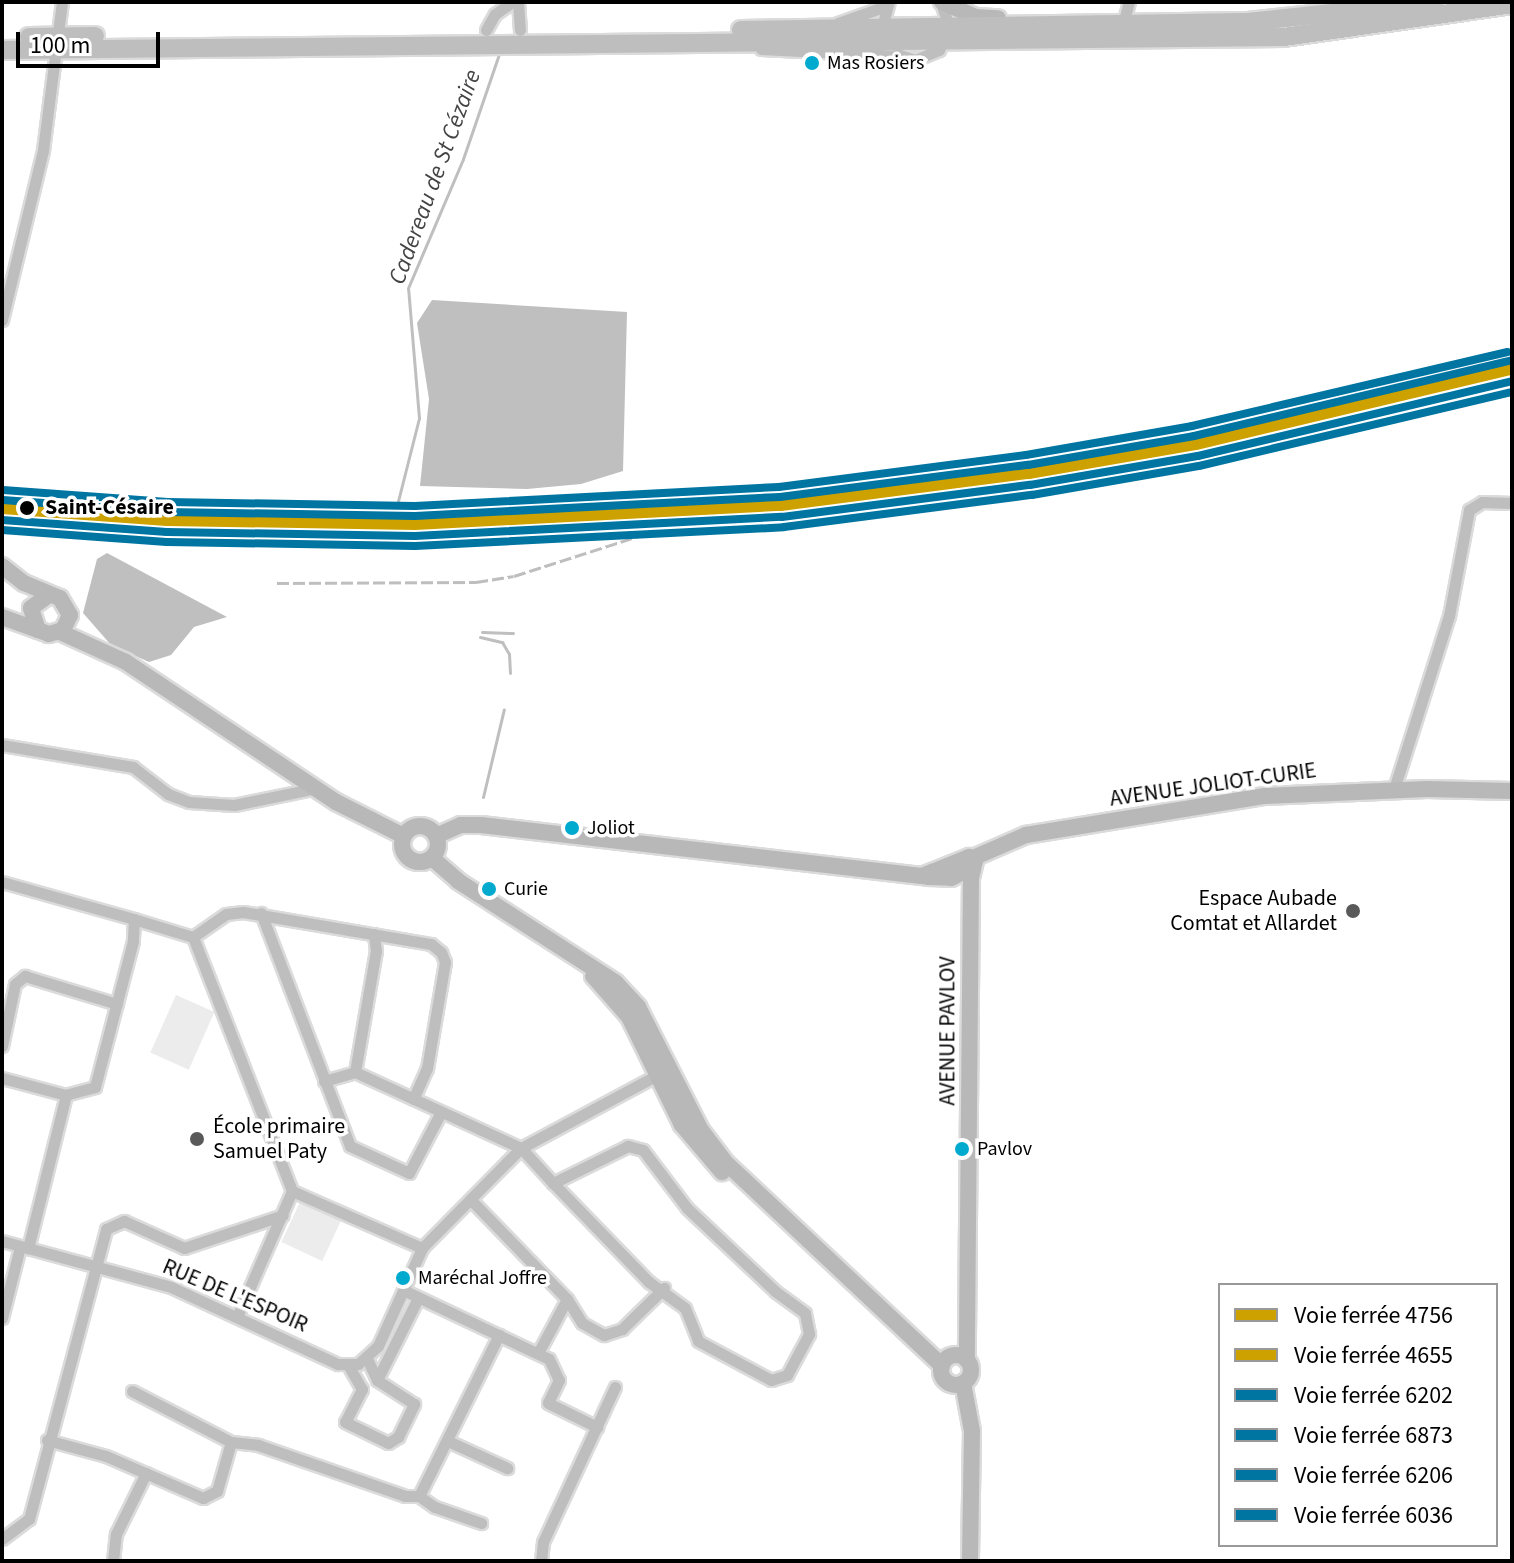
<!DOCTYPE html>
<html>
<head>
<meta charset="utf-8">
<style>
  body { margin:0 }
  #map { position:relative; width:1514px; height:1563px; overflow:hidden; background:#fff; font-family:"Source Sans 3",sans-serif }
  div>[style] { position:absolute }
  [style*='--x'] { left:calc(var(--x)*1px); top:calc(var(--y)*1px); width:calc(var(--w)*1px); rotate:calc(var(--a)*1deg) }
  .green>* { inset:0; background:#ececec; transform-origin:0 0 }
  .water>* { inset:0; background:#bfbfbf }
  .stream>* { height:3px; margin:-1.5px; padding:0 1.5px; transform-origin:1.5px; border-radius:1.5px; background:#bfbfbf }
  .roads { filter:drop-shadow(2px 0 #dbdbdb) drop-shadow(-2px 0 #dbdbdb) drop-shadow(0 2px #dbdbdb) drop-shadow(0 -2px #dbdbdb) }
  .street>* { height:11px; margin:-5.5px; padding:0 5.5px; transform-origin:5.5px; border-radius:5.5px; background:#bebebe }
  .secondary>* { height:16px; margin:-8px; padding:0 8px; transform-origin:8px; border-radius:8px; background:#b8b8b8 }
  .secondary>.ring { margin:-8px; padding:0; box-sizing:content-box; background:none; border:16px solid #b8b8b8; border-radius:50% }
  .primary>* { height:18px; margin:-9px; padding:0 9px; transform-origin:9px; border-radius:9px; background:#bebebe }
  .rail>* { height:3px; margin-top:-1.5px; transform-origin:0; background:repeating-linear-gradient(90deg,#bebebe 0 12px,transparent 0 16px) }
  .rail-1>* { height:8px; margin:-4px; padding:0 4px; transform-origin:4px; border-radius:4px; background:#cda200 }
  .rail-2>* { height:8px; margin:-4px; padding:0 4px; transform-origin:4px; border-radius:4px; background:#cda200 }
  .rail-3>* { height:8px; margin:-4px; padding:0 4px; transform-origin:4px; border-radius:4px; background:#0075a1 }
  .rail-4>* { height:8px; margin:-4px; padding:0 4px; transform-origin:4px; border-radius:4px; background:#0075a1 }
  .rail-5>* { height:8px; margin:-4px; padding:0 4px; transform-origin:4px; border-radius:4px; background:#0075a1 }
  .rail-6>* { height:8px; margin:-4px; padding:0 4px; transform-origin:4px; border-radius:4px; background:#0075a1 }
  .dots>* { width:22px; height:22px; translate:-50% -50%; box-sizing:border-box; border:4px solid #fff; border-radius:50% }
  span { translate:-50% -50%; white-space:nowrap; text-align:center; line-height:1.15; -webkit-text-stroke:7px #fff; paint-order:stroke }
  .bus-label { font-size:20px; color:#000 }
  .left { translate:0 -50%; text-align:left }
  .stop-label { font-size:22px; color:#000; font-weight:700 }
  .street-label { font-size:22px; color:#000 }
  .poi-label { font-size:22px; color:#000 }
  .right { translate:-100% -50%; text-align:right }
  .water-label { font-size:24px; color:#444; font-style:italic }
  .frame { position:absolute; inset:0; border:4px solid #000; pointer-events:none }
  .legend { position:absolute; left:1218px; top:1283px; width:280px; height:264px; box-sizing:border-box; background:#fff; border:2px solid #999; margin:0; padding:10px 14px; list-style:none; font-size:24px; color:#000 }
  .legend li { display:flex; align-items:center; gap:16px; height:40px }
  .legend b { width:40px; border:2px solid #999 }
  .scale { position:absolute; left:16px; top:32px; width:144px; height:36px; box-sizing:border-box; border:4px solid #000; border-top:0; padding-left:10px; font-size:24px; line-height:28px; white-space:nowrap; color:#000; -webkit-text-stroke:6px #fff; paint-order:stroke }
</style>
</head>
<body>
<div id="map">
  <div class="green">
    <i style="left:176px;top:995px;width:42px;height:63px;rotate:24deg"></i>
    <i style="left:300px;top:1202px;width:45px;height:44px;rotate:25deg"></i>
  </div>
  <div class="water">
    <i style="clip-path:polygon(432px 300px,627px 312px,623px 471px,581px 484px,527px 489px,420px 486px,429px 399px,417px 323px)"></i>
    <i style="clip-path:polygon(107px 553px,227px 617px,194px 627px,171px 655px,149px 662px,111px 645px,83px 613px,97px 559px)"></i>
  </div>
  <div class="stream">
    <i style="--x:397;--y:505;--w:90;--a:-75.8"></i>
    <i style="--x:419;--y:418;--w:130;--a:-94.8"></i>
    <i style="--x:408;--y:288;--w:140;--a:-66.9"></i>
    <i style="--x:463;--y:159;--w:114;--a:-71.1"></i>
    <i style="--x:482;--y:632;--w:31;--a:2"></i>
    <i style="--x:480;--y:637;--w:23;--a:13"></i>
    <i style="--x:502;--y:642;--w:14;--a:60"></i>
    <i style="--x:509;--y:654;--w:19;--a:87"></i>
    <i style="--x:483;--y:797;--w:90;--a:-76.6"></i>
  </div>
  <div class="roads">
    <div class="street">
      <i style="--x:518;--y:2;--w:28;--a:86"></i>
      <i style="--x:838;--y:23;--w:51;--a:-19.5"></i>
      <i style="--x:1123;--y:24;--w:23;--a:-75"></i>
      <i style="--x:486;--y:30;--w:18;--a:-61"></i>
      <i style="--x:495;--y:14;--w:21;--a:-35"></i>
      <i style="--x:881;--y:31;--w:30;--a:-75"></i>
      <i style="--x:761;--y:49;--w:139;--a:2.9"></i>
      <i style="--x:897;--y:54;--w:19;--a:18"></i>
      <i style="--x:915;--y:60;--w:26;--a:-23"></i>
      <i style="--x:939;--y:50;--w:25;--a:-67"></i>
      <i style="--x:949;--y:27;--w:25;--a:-108"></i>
      <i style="--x:2;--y:320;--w:175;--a:-76.4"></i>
      <i style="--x:43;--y:150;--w:149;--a:-82.7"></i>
      <i style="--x:2;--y:745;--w:133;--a:9.5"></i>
      <i style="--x:133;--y:767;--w:44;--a:37.6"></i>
      <i style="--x:168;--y:794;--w:22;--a:21"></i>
      <i style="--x:189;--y:802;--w:45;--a:3.8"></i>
      <i style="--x:234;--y:805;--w:85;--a:-11.6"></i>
      <i style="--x:1394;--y:789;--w:182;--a:-72.4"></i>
      <i style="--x:1449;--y:616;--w:108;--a:-79.3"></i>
      <i style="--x:1469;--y:510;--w:15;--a:-32"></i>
      <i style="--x:1482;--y:502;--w:30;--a:2"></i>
      <i style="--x:2;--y:882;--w:137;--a:15.7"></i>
      <i style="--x:134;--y:919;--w:22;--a:93"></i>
      <i style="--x:133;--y:941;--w:151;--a:104.6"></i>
      <i style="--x:95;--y:1087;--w:30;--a:165"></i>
      <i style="--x:66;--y:1095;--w:158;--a:103.9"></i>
      <i style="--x:261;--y:913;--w:249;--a:69.1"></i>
      <i style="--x:350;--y:1146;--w:65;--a:24.6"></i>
      <i style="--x:409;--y:1173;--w:69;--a:-62.3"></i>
      <i style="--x:134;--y:919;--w:62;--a:17"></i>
      <i style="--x:193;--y:937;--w:273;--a:68.7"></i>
      <i style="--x:292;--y:1191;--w:137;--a:113.6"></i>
      <i style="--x:193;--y:937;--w:40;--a:-34.9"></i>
      <i style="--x:226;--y:914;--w:17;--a:-7"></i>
      <i style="--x:243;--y:912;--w:191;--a:9.7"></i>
      <i style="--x:431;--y:944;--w:13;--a:39"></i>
      <i style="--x:441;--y:952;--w:11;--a:68"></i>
      <i style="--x:445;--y:962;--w:108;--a:99.6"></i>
      <i style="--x:427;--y:1068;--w:34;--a:114"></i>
      <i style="--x:2;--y:1046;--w:63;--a:-78.2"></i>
      <i style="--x:15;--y:984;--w:13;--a:-39"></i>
      <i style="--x:25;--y:976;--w:96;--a:16.9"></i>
      <i style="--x:355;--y:1072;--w:123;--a:-80.2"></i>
      <i style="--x:376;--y:951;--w:17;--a:-97"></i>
      <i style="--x:2;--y:1078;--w:66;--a:14.9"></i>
      <i style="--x:324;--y:1081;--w:32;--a:-16"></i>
      <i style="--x:355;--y:1072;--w:183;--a:24.6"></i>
      <i style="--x:521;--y:1148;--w:47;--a:47.6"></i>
      <i style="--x:553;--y:1183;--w:138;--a:45.9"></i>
      <i style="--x:649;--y:1282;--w:44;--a:35.8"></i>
      <i style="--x:685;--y:1308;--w:35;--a:68"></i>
      <i style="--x:698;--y:1341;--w:83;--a:28.1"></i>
      <i style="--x:771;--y:1380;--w:17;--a:-17"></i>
      <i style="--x:787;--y:1375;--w:47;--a:-61.8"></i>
      <i style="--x:809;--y:1334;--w:21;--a:-101"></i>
      <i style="--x:805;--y:1313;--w:37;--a:-144"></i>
      <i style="--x:775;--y:1291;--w:121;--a:-136.7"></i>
      <i style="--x:687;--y:1208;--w:73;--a:-127.2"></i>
      <i style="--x:643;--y:1150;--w:16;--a:-165"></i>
      <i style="--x:628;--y:1146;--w:84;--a:153.7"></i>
      <i style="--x:292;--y:1191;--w:142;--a:23.7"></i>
      <i style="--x:471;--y:1200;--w:138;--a:45.9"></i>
      <i style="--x:567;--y:1299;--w:61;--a:118.2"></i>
      <i style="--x:2;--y:1241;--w:175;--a:15.2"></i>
      <i style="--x:171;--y:1287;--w:184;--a:24.8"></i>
      <i style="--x:338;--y:1364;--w:20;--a:0"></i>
      <i style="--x:358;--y:1364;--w:27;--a:-42"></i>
      <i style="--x:378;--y:1346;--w:107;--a:-65.8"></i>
      <i style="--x:422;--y:1248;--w:121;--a:-45.3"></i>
      <i style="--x:507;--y:1162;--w:20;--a:-45"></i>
      <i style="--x:521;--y:1148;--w:161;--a:-28.2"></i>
      <i style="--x:403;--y:1290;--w:161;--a:25.3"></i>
      <i style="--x:549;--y:1359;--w:23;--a:65"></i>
      <i style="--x:559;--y:1380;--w:25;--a:116"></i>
      <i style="--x:548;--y:1403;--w:55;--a:26.1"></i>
      <i style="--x:567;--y:1299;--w:28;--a:58"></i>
      <i style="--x:582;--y:1323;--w:25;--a:29"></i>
      <i style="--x:604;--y:1335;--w:19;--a:-18"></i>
      <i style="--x:622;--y:1329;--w:59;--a:-44.3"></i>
      <i style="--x:2;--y:1318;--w:73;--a:-75.8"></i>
      <i style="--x:348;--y:1365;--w:28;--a:60"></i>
      <i style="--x:362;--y:1389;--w:37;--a:117"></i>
      <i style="--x:345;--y:1422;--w:48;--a:26"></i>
      <i style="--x:388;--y:1443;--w:12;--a:-31"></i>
      <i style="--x:398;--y:1437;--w:37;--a:-64"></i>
      <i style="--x:414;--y:1404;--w:44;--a:-147"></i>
      <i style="--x:377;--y:1380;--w:23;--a:-115"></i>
      <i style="--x:377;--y:1380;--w:92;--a:-63.4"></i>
      <i style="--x:132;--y:1391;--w:111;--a:27.3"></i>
      <i style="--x:231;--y:1442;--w:27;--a:6"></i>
      <i style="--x:258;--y:1445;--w:156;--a:19.1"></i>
      <i style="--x:405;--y:1496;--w:14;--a:0"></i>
      <i style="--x:419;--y:1496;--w:180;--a:-63.6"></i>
      <i style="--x:47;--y:1440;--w:61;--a:15.2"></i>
      <i style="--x:106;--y:1456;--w:106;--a:23.4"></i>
      <i style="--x:203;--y:1498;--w:16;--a:-27"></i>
      <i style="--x:217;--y:1491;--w:51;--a:-74.1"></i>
      <i style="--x:450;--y:1442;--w:63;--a:24.5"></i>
      <i style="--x:419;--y:1496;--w:19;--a:35"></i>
      <i style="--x:435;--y:1507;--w:49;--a:19.2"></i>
      <i style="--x:2;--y:1539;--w:34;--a:-37"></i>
      <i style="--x:29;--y:1519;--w:300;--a:-75.1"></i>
      <i style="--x:106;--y:1229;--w:20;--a:-24"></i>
      <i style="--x:124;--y:1221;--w:66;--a:24.2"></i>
      <i style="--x:184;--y:1248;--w:104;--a:-18.4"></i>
      <i style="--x:113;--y:1561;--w:27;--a:-84"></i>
      <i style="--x:116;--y:1534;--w:68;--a:-63.8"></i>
      <i style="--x:541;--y:1561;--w:19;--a:-84"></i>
      <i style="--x:543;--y:1542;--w:171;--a:-65.1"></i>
    </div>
    <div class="secondary">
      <i style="--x:942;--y:2;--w:37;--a:24"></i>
      <i style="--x:976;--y:17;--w:22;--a:3"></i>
      <i style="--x:2;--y:566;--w:28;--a:38"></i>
      <i style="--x:24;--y:583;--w:39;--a:23"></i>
      <i style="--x:60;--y:598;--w:20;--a:60"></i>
      <i style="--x:70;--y:615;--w:17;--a:115"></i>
      <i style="--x:63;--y:630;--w:15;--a:164"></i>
      <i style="--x:49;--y:634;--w:50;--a:-160.1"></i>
      <i style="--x:38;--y:630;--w:23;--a:-108"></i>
      <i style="--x:31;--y:608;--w:22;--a:-36"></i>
      <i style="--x:60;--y:632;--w:72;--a:24.4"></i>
      <i style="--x:126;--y:662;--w:252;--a:33.7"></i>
      <i style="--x:336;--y:802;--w:76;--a:26.6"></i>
      <i class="ring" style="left:402px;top:826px;width:20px;height:20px"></i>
      <i style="--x:436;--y:836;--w:27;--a:-24"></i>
      <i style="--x:461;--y:825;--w:20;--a:0"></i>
      <i style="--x:481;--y:825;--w:450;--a:6.6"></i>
      <i style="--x:928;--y:877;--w:23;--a:2"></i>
      <i style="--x:951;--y:878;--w:22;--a:-27"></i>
      <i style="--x:432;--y:858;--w:35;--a:41"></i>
      <i style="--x:458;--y:881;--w:188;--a:32.8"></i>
      <i style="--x:616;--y:983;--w:33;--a:47"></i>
      <i style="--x:638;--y:1007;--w:138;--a:62.9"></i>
      <i style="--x:701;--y:1130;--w:39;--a:53"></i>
      <i style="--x:724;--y:1161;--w:299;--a:43.2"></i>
      <i style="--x:973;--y:858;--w:58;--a:-23.5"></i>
      <i style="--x:1026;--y:835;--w:242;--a:-9.3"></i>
      <i style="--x:1265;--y:796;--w:162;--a:-2.5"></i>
      <i style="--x:1427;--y:789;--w:85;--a:1.3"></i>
      <i style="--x:922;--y:876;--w:51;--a:-22"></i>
      <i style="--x:969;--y:857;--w:7;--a:34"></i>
      <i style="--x:975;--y:861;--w:17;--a:103"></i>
      <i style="--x:971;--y:878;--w:482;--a:90.5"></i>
      <i style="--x:593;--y:976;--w:55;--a:48.7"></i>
      <i style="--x:629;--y:1017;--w:120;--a:63.9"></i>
      <i style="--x:682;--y:1125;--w:62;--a:49.6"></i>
      <i class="ring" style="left:941px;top:1355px;width:14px;height:14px"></i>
      <i style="--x:963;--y:1383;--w:49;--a:79.4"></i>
      <i style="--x:972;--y:1431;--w:130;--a:90.9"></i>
    </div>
    <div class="primary">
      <i style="--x:741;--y:30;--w:507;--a:-0.9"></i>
      <i style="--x:1248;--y:22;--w:188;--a:-6.1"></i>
      <i style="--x:29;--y:37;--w:66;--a:-0.9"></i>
      <i style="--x:2;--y:50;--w:1282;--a:-0.58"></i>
      <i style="--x:1284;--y:37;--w:230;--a:-8.2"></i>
    </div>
  </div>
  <div class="rail">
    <i style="--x:277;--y:583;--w:199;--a:-0.3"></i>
    <i style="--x:476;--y:582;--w:38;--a:-9"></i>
    <i style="--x:514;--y:576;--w:138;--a:-17.8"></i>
  </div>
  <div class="rail-1">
    <i style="--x:2;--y:506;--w:140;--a:4.1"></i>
    <i style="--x:142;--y:516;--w:272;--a:1.1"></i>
    <i style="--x:414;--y:521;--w:363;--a:-3"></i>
    <i style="--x:777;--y:502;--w:263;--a:-7.4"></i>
    <i style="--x:1038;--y:468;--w:159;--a:-9.8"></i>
    <i style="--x:1195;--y:441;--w:326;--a:-13.5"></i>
  </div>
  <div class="rail-2">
    <i style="--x:2;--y:510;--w:165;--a:4.2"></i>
    <i style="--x:167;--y:522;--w:248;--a:0.9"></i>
    <i style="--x:415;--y:526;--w:366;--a:-3"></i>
    <i style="--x:781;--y:507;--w:250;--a:-7.4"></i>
    <i style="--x:1029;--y:475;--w:169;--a:-9.9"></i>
    <i style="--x:1196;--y:446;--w:325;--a:-13.4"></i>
  </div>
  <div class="rail-3">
    <i style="--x:2;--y:520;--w:165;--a:4.2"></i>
    <i style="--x:167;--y:532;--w:248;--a:0.9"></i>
    <i style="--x:415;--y:536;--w:367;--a:-3"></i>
    <i style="--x:782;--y:517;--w:250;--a:-7.4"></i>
    <i style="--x:1030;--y:485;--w:170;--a:-9.8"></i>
    <i style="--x:1198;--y:456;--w:323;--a:-13.4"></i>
  </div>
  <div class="rail-4">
    <i style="--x:3;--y:500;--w:164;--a:4.2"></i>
    <i style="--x:167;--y:512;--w:248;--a:0.9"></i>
    <i style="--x:415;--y:516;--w:365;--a:-3"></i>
    <i style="--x:780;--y:497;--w:250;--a:-7.4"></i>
    <i style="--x:1028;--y:465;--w:169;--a:-9.9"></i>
    <i style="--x:1194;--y:436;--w:325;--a:-13.4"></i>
  </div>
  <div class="rail-5">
    <i style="--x:2;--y:530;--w:165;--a:4.2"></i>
    <i style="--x:167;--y:542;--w:248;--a:0.9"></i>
    <i style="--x:415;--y:546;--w:369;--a:-2.9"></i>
    <i style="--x:784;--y:527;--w:250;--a:-7.4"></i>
    <i style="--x:1032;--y:495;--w:169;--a:-9.9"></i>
    <i style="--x:1199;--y:466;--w:322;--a:-13.3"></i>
  </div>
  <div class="rail-6">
    <i style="--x:3;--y:490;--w:165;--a:4.2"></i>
    <i style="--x:168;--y:502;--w:247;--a:0.9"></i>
    <i style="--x:415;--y:506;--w:364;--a:-3"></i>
    <i style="--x:779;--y:487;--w:249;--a:-7.4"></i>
    <i style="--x:1026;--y:455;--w:169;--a:-9.9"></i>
    <i style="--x:1192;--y:426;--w:324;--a:-13.2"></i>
  </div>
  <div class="dots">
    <i style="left:812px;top:63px;background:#00a9ce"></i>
    <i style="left:27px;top:508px;background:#000"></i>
    <i style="left:572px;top:828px;background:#00a9ce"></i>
    <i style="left:489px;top:889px;background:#00a9ce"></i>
    <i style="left:1353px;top:911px;background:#595959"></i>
    <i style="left:197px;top:1139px;background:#595959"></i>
    <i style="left:962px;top:1149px;background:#00a9ce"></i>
    <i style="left:403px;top:1278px;background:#00a9ce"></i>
  </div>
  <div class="bus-label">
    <span class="left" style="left:827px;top:63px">Mas Rosiers</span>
    <span class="left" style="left:587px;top:828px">Joliot</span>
    <span class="left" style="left:504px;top:889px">Curie</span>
    <span class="left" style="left:977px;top:1149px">Pavlov</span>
    <span class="left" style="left:418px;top:1278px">Maréchal Joffre</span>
  </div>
  <div class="stop-label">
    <span class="left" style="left:45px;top:508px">Saint-Césaire</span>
  </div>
  <div class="street-label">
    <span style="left:1213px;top:785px;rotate:-8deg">AVENUE JOLIOT-CURIE</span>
    <span style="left:948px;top:1031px;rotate:-90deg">AVENUE PAVLOV</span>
    <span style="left:235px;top:1296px;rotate:23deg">RUE DE L'ESPOIR</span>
  </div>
  <div class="poi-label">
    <span class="right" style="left:1337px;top:911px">Espace Aubade<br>Comtat et Allardet</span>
    <span class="left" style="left:213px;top:1139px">École primaire<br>Samuel Paty</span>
  </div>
  <div class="water-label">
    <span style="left:435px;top:177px;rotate:-70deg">Cadereau de St Cézaire</span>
  </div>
  <div class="frame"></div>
  <ul class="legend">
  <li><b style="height:10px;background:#cda200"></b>Voie ferrée 4756</li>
  <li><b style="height:10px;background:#cda200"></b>Voie ferrée 4655</li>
  <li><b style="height:10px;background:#0075a1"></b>Voie ferrée 6202</li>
  <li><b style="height:10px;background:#0075a1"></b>Voie ferrée 6873</li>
  <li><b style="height:10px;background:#0075a1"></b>Voie ferrée 6206</li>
  <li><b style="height:10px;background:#0075a1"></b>Voie ferrée 6036</li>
  </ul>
  <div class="scale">100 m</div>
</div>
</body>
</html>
